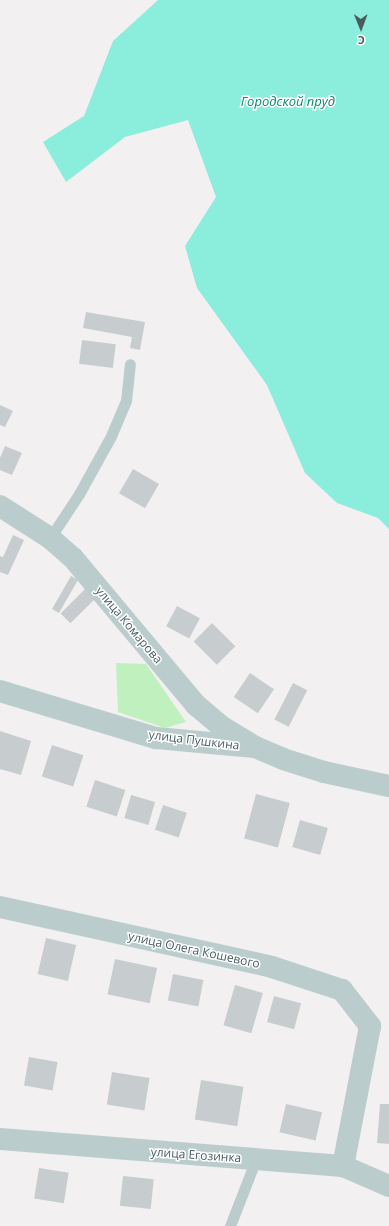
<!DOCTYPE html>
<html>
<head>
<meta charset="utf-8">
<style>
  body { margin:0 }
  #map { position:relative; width:389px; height:1226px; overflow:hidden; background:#f2f0f1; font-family:"Open Sans",sans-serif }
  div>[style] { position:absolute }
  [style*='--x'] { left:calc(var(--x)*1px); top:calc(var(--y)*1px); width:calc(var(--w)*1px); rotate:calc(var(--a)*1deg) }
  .green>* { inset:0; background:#bff0be }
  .water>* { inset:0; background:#8beddb }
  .building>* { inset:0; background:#c7cdcf; transform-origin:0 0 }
  .service>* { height:11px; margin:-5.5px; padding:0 5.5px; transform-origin:5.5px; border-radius:5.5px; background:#bbcccd }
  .minor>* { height:22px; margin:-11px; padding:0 11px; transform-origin:11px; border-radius:11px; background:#bbcccd }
  .tertiary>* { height:22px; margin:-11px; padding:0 11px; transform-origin:11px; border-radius:11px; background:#bbcccd }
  span { translate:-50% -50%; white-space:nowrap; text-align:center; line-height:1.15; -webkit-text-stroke:3px #fff; paint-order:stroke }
  .street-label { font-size:12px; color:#485c5e }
  .water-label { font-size:13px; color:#0c8670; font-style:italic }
  .north { position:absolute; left:341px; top:8px; width:40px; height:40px; -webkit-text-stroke:3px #fff; paint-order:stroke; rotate:179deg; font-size:11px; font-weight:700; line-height:16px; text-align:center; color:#485c5e }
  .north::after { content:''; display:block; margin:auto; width:14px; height:18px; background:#485c5e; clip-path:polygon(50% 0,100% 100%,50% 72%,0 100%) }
</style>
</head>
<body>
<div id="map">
  <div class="green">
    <i style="clip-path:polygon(116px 663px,146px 664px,186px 722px,165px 728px,118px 712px)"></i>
  </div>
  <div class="water">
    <i style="clip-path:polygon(158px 0,389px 0,389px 529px,378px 518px,337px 503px,305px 473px,267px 385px,197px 288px,185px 246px,216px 197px,188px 120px,125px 137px,66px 182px,43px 142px,84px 116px,113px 41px)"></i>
  </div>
  <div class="building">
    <i style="clip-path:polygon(86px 312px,145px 322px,140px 350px,130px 348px,132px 337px,83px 328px)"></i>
    <i style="left:82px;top:340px;width:34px;height:24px;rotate:7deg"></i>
    <i style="clip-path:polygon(0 405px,13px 411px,5px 427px,0 425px)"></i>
    <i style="clip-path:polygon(5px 446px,22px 453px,12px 475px,0 470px,0 458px)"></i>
    <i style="left:133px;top:469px;width:30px;height:28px;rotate:30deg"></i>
    <i style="clip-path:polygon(13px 535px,24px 540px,8px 575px,0 572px,0 556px,3px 557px)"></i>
    <i style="left:71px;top:576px;width:8px;height:38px;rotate:30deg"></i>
    <i style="left:86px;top:588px;width:14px;height:36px;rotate:45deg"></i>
    <i style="left:177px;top:606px;width:26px;height:23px;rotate:28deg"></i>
    <i style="left:212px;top:623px;width:33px;height:26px;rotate:45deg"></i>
    <i style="left:250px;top:673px;width:29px;height:29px;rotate:34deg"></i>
    <i style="left:293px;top:683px;width:16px;height:41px;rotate:27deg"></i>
    <i style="clip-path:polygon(0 731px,31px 741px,21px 775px,0 769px)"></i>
    <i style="left:52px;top:745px;width:33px;height:33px;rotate:18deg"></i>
    <i style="left:95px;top:780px;width:32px;height:28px;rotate:18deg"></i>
    <i style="left:256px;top:794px;width:35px;height:46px;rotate:15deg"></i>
    <i style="left:131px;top:795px;width:25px;height:24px;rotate:16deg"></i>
    <i style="left:163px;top:805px;width:25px;height:26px;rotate:18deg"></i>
    <i style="left:300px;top:820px;width:29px;height:28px;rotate:16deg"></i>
    <i style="left:46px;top:938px;width:31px;height:37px;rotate:13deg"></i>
    <i style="left:115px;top:959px;width:43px;height:36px;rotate:12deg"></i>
    <i style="left:173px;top:974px;width:31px;height:27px;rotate:11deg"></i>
    <i style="left:235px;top:985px;width:29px;height:42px;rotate:16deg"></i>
    <i style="left:274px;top:996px;width:28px;height:27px;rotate:15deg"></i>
    <i style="left:29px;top:1057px;width:29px;height:29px;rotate:10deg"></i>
    <i style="left:112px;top:1072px;width:38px;height:33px;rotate:9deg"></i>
    <i style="left:201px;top:1080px;width:43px;height:40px;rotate:9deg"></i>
    <i style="left:286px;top:1104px;width:37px;height:29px;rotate:13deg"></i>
    <i style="clip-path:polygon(380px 1104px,389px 1104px,389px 1144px,377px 1143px)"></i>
    <i style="left:39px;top:1168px;width:30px;height:31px;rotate:9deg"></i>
    <i style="left:123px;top:1176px;width:31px;height:30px;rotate:6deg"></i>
  </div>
  <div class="service">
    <i style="--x:50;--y:538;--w:53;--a:-56.6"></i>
    <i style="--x:79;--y:494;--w:66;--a:-61.1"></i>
    <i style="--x:111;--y:436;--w:38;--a:-67"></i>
    <i style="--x:126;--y:401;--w:37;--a:-84"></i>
    <i style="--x:230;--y:1226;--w:72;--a:-68.8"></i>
  </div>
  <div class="minor">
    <i style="--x:0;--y:691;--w:163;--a:16.8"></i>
    <i style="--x:156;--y:738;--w:99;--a:5.2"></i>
    <i style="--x:0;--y:907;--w:279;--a:12.4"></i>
    <i style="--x:272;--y:967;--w:74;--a:18.2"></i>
    <i style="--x:342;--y:990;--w:46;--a:52.1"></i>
    <i style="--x:370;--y:1026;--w:143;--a:100.9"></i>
    <i style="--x:0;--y:1139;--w:344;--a:4.5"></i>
    <i style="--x:343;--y:1166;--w:50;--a:23.5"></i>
  </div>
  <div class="tertiary">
    <i style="--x:0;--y:506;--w:59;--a:32.6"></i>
    <i style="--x:50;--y:538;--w:30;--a:41"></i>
    <i style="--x:73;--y:558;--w:192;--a:50.1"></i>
    <i style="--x:196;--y:705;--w:34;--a:40"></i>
    <i style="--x:222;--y:727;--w:39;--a:31"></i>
    <i style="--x:255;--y:747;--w:30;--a:23"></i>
    <i style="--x:283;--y:759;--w:43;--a:17.6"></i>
    <i style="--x:324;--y:772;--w:66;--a:12.2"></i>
  </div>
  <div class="street-label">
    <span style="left:129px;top:625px;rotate:50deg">улица Комарова</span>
    <span style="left:194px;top:740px;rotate:7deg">улица Пушкина</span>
    <span style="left:194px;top:950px;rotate:12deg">улица Олега Кошевого</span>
    <span style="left:196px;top:1155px;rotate:4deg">улица Егозинка</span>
  </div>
  <div class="water-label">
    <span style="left:288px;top:101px">Городской пруд</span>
  </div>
  <div class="north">С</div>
</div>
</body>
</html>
